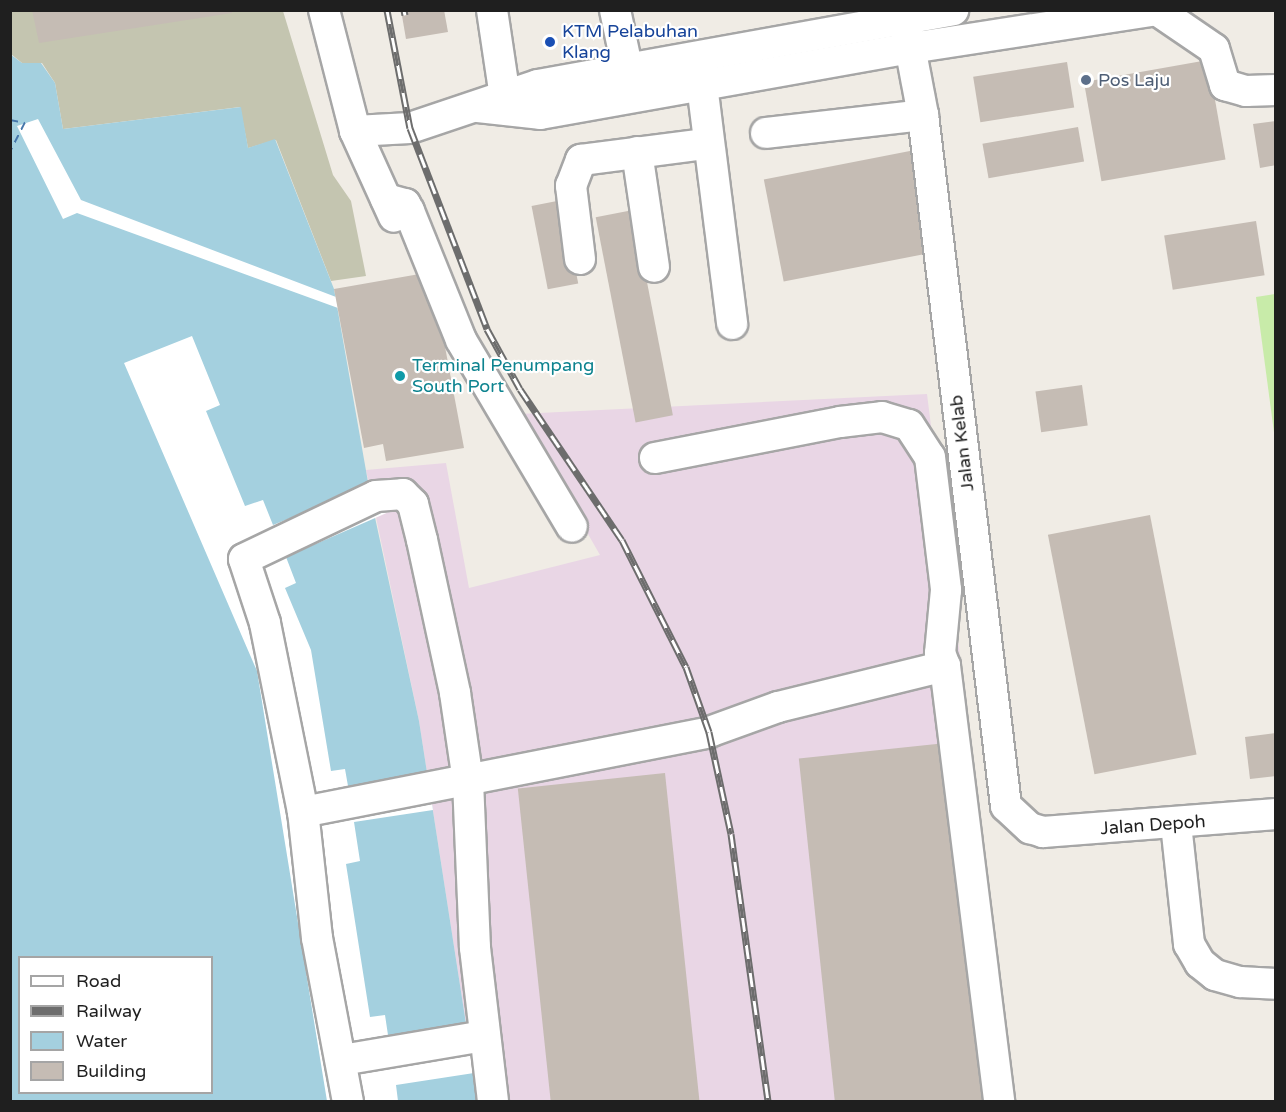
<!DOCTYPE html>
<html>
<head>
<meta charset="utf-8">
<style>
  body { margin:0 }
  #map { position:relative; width:1286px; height:1112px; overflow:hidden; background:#f0ece5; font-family:"Varela Round",sans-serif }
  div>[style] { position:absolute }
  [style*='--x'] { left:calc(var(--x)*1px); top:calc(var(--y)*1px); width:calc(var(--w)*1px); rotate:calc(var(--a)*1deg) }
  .industrial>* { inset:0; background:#e9d6e5 }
  .construction>* { inset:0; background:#c4c5b0 }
  .grass>* { inset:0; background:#c8eba9 }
  .water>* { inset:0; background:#a4d0df }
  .pier>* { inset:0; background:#fff }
  .ferry>* { height:1.5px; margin-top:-0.75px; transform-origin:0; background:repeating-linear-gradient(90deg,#4576aa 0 8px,transparent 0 14px) }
  .building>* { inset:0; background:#c5bcb4; transform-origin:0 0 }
  .roads { filter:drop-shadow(2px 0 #a6a6a6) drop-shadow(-2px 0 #a6a6a6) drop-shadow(0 2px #a6a6a6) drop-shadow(0 -2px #a6a6a6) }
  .minor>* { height:30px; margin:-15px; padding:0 15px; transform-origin:15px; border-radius:15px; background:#fff }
  .rail>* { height:7px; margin-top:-3.5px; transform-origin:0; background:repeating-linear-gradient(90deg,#fff 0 14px,#6d6d6d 0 28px); box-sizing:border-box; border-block:2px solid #6d6d6d }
  .dots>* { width:16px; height:16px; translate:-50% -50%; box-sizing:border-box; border:3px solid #fff; border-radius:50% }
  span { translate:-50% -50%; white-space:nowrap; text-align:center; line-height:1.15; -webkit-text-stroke:4.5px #fff; paint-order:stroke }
  .transit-label { font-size:18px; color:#164399 }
  .left { translate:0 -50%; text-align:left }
  .service-label { font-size:18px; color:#4e5e75 }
  .culture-label { font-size:18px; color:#0d838f }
  .street-label { font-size:18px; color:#1f1f1f }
  .frame { position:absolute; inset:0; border:12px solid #1f1f1f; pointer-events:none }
  .legend { position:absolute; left:18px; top:956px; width:195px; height:138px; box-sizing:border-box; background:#fff; border:2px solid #a5a5a5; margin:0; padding:8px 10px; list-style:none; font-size:18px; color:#1f1f1f }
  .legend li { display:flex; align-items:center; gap:12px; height:30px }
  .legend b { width:30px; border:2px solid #a5a5a5 }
</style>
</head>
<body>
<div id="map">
  <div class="industrial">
    <i style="clip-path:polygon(927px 394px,1016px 1101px,478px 1101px,419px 721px,366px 470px,446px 463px,469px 588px,600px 555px,519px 414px)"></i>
  </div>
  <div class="construction">
    <i style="clip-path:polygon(10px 11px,283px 11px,333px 175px,351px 201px,366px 276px,331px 281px,276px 140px,248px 148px,240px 107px,63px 129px,55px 83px,42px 63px,22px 63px,11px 54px)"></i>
  </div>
  <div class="grass">
    <i style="clip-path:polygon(1275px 294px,1276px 294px,1275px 440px,1256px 297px)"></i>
  </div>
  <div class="water">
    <i style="clip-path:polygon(evenodd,10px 54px,22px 63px,41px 63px,55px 83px,63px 129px,241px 107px,248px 148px,275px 139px,334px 289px,371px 499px,419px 721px,478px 1101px,11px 1101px,10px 54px,20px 958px,212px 958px,212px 1092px,20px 1092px,20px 958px)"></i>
  </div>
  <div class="pier">
    <i style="clip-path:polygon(38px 119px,81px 200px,336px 297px,338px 308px,77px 213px,63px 219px,17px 126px)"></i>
    <i style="clip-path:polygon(192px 336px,220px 405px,206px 411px,245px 506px,263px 500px,273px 525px,387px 479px,398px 508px,286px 557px,296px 583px,285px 588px,311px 650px,331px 771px,345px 769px,348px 786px,427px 773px,433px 810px,354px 822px,360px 861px,346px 864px,370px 1017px,385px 1015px,388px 1035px,466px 1024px,474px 1073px,396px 1085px,398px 1101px,327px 1101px,257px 671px,124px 363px)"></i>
  </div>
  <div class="ferry">
    <i style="--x:10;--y:120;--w:15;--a:11"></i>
    <i style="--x:25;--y:123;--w:33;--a:117"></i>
  </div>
  <div class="building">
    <i style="clip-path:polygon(32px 10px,232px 10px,232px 13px,39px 43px)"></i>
    <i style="clip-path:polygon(401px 10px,444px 10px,448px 32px,406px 39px)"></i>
    <i style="left:1208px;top:60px;width:101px;height:126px;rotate:80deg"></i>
    <i style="left:1067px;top:62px;width:46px;height:95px;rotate:81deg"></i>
    <i style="clip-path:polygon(1276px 121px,1276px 165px,1260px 168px,1253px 124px)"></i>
    <i style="left:1078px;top:127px;width:35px;height:97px;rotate:80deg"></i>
    <i style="left:915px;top:150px;width:104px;height:154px;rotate:79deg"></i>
    <i style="left:562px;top:200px;width:85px;height:31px;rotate:79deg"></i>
    <i style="left:633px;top:210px;width:209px;height:38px;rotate:79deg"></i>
    <i style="left:1256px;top:221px;width:55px;height:93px;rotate:81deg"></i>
    <i style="clip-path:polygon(431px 272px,464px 448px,386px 461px,383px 444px,364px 448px,334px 289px)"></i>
    <i style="left:1082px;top:385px;width:41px;height:47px;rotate:82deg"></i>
    <i style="left:1150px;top:515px;width:244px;height:104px;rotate:79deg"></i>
    <i style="clip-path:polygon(1276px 733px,1276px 776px,1250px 779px,1245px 737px)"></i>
    <i style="left:946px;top:743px;width:361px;height:148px;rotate:84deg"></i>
    <i style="left:665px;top:773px;width:331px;height:148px;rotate:84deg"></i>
  </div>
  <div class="roads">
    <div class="minor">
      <i style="--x:324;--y:10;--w:125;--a:75.6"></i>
      <i style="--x:355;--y:131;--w:94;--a:65.6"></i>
      <i style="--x:492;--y:10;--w:101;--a:81.5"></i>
      <i style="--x:615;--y:10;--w:82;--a:78"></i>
      <i style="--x:903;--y:10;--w:107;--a:79.2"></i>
      <i style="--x:923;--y:115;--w:696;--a:83.15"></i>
      <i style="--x:1006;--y:806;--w:33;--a:43"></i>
      <i style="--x:1030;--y:828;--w:14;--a:17"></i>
      <i style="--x:1043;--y:832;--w:234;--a:-4.4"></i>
      <i style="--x:1157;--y:10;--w:69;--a:34.4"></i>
      <i style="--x:1214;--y:49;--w:38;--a:73"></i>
      <i style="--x:1225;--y:85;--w:22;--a:16"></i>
      <i style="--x:1246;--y:91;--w:30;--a:-2"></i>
      <i style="--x:700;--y:69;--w:257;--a:82.8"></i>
      <i style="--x:478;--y:107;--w:62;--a:6.4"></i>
      <i style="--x:540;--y:114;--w:377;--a:-10.1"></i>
      <i style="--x:911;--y:48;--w:248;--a:-8.8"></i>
      <i style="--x:355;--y:131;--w:55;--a:-3.1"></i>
      <i style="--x:410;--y:128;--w:135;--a:-18.6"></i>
      <i style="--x:538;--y:85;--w:422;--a:-10.2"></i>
      <i style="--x:766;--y:133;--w:158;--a:-6.5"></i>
      <i style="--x:637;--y:152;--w:116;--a:81.6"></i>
      <i style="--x:386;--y:199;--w:20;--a:15"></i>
      <i style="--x:405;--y:204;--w:8;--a:60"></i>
      <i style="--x:409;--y:211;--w:139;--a:68"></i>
      <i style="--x:461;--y:340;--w:217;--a:59.3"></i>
      <i style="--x:580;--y:259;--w:74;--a:-97"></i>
      <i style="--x:571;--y:186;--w:28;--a:-69"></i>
      <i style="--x:581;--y:160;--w:126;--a:-7.3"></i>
      <i style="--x:655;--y:458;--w:188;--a:-11"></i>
      <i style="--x:840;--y:422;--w:42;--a:-6.8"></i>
      <i style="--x:882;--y:417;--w:28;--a:17"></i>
      <i style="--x:909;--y:425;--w:38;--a:57"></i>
      <i style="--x:930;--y:457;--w:134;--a:83.1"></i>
      <i style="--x:946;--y:590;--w:63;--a:95.4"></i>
      <i style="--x:940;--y:653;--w:14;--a:69"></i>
      <i style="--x:303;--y:812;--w:193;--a:-101.4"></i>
      <i style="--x:265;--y:623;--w:67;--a:-108.2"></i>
      <i style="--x:244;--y:559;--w:146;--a:-25.5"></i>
      <i style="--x:376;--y:496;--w:27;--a:-4"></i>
      <i style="--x:403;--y:494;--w:14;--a:45"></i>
      <i style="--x:413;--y:504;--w:37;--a:76"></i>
      <i style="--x:422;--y:540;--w:157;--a:77.8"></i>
      <i style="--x:455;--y:693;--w:89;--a:81.6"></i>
      <i style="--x:468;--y:781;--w:167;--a:87.6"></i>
      <i style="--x:475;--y:948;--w:155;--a:83.3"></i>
      <i style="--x:1176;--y:824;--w:121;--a:83.8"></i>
      <i style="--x:1189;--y:944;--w:22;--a:60"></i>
      <i style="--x:1200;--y:963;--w:19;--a:39"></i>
      <i style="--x:1215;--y:975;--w:26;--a:16"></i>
      <i style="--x:1240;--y:982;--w:36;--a:3"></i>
      <i style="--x:342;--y:1060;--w:144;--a:-9.6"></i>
      <i style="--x:348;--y:1102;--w:167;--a:-100.7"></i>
      <i style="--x:317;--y:938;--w:127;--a:-96.3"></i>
      <i style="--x:303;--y:812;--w:414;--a:-11.1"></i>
      <i style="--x:709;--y:732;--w:73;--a:-19.9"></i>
      <i style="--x:778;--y:707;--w:172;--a:-13.8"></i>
      <i style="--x:945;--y:666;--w:439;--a:82.9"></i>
    </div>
  </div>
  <div class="rail">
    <i style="--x:387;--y:10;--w:120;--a:79"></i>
    <i style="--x:410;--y:128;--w:215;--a:69"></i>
    <i style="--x:487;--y:329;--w:68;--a:61.2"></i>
    <i style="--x:520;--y:389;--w:182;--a:56"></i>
    <i style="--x:622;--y:540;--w:142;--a:63.3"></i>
    <i style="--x:686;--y:667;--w:69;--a:70.5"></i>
    <i style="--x:709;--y:732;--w:104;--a:77.8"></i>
    <i style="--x:731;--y:834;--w:271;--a:82.1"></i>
    <i style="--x:404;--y:10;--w:5;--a:79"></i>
  </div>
  <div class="dots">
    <i style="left:550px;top:42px;background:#1a4fb4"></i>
    <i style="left:1086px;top:80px;background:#5c6f8a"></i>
    <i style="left:400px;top:376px;background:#0f9aa8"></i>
  </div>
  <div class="transit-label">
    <span class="left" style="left:562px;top:42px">KTM Pelabuhan<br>Klang</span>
  </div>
  <div class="service-label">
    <span class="left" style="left:1098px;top:80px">Pos Laju</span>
  </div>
  <div class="culture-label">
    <span class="left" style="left:412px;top:376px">Terminal Penumpang<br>South Port</span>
  </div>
  <div class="street-label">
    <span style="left:962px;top:443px;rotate:-97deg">Jalan Kelab</span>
    <span style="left:1153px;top:825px;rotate:-4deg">Jalan Depoh</span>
  </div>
  <div class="frame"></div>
  <ul class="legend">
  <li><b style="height:8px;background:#fff"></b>Road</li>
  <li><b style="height:8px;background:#6d6d6d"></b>Railway</li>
  <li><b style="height:16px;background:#a4d0df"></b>Water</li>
  <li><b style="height:16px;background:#c5bcb4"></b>Building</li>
  </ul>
</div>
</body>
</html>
